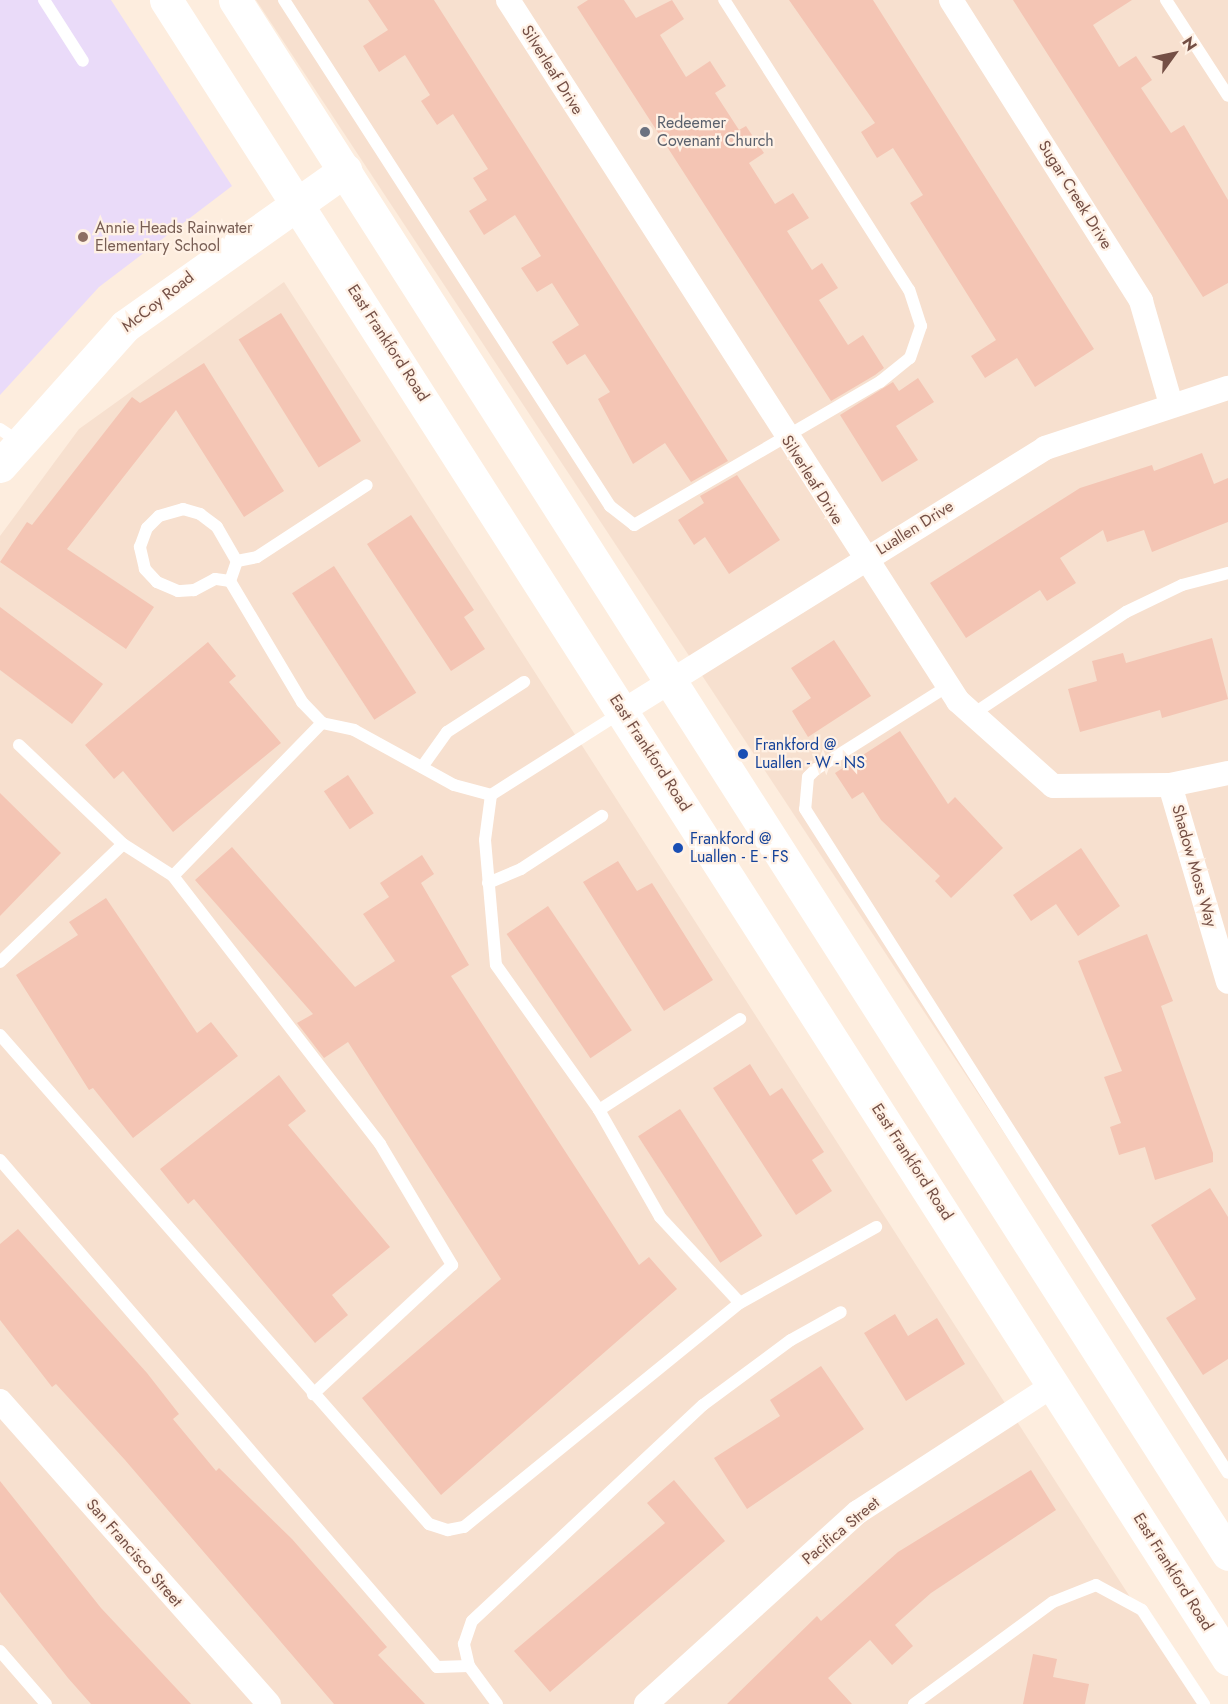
<!DOCTYPE html>
<html>
<head>
<meta charset="utf-8">
<style>
  body { margin:0 }
  #map { position:relative; width:1228px; height:1704px; overflow:hidden; background:#fdedde; font-family:Jost,sans-serif }
  div>[style] { position:absolute }
  [style*='--x'] { left:calc(var(--x)*1px); top:calc(var(--y)*1px); width:calc(var(--w)*1px); rotate:calc(var(--a)*1deg) }
  .residential>* { inset:0; background:#f7e0cf }
  .education>* { inset:0; background:#eadbf9 }
  .building>* { inset:0; background:#f4c5b4; transform-origin:0 0 }
  .lane>* { height:12px; margin:-6px; padding:0 6px; transform-origin:6px; border-radius:6px; background:#fff }
  .street>* { height:24px; margin:-12px; padding:0 12px; transform-origin:12px; border-radius:12px; background:#fff }
  .secondary>* { height:33px; margin:-16.5px; padding:0 16.5px; transform-origin:16.5px; border-radius:16.5px; background:#fff }
  .dots>* { width:16px; height:16px; translate:-50% -50%; box-sizing:border-box; border:3px solid #fff1e5; border-radius:50% }
  span { translate:-50% -50%; white-space:nowrap; text-align:center; line-height:1.15; -webkit-text-stroke:4.5px #fff1e5; paint-order:stroke }
  .street-label { font-size:16px; color:#744f45 }
  .worship-label { font-size:16px; color:#5b616d }
  .left { translate:0 -50%; text-align:left }
  .education-label { font-size:16px; color:#785e54 }
  .transit-label { font-size:16px; color:#164399 }
  .north { position:absolute; left:1144px; top:24px; width:60px; height:60px; -webkit-text-stroke:4px #fff1e5; paint-order:stroke; rotate:57deg; font-size:16px; font-weight:700; line-height:24px; text-align:center; color:#744f45 }
  .north::after { content:''; display:block; margin:auto; width:21px; height:27px; background:#744f45; clip-path:polygon(50% 0,100% 100%,50% 72%,0 100%) }
</style>
</head>
<body>
<div id="map">
  <div class="residential">
    <i style="clip-path:polygon(256px 0,1228px 0,1228px 1472px)"></i>
    <i style="clip-path:polygon(284px 282px,907px 1251px,1199px 1704px,0 1704px,0 536px,79px 429px)"></i>
  </div>
  <div class="education">
    <i style="clip-path:polygon(0 0,111px 0,232px 186px,99px 287px,0 395px)"></i>
  </div>
  <div class="building">
    <i style="clip-path:polygon(368px 0,434px 0,728px 461px,691px 482px,665px 443px,633px 464px,598px 399px,610px 392px,585px 354px,567px 365px,552px 342px,579px 325px,552px 283px,537px 292px,521px 268px,541px 256px,515px 215px,484px 235px,469px 211px,487px 200px,473px 178px,488px 169px,453px 114px,437px 125px,421px 101px,430px 95px,405px 55px,379px 72px,363px 46px,388px 30px)"></i>
    <i style="clip-path:polygon(588px 0,624px 0,636px 18px,672px 0,684px 19px,660px 35px,686px 77px,710px 61px,726px 86px,715px 93px,739px 130px,746px 126px,764px 153px,749px 163px,775px 204px,793px 193px,809px 218px,787px 231px,812px 270px,822px 263px,838px 288px,819px 300px,848px 345px,863px 335px,884px 368px,875px 375px,831px 401px,577px 7px)"></i>
    <i style="clip-path:polygon(789px 0,873px 0,1094px 349px,1035px 387px,1017px 358px,985px 378px,971px 356px,996px 340px,910px 203px,923px 195px,893px 148px,877px 158px,861px 132px,875px 123px)"></i>
    <i style="clip-path:polygon(1013px 0,1132px 0,1093px 25px,1119px 67px,1136px 56px,1152px 80px,1141px 88px,1171px 133px,1184px 125px,1228px 200px,1228px 283px,1203px 297px)"></i>
    <i style="left:281px;top:313px;width:151px;height:50px;rotate:58deg"></i>
    <i style="clip-path:polygon(204px 363px,284px 491px,244px 517px,176px 410px,67px 549px,154px 607px,126px 649px,0 562px,27px 522px,32px 525px,132px 397px,140px 403px)"></i>
    <i style="clip-path:polygon(918px 378px,934px 402px,896px 426px,918px 460px,882px 482px,840px 415px,893px 382px,899px 391px)"></i>
    <i style="clip-path:polygon(1202px 453px,1214px 484px,1228px 478px,1228px 522px,1152px 552px,1144px 530px,1107px 542px,1103px 530px,1060px 558px,1076px 583px,1047px 601px,1040px 590px,966px 638px,930px 583px,1080px 488px,1152px 465px,1154px 471px)"></i>
    <i style="clip-path:polygon(737px 475px,780px 540px,729px 574px,705px 537px,694px 545px,678px 520px,704px 503px,700px 496px)"></i>
    <i style="clip-path:polygon(411px 515px,474px 610px,464px 617px,485px 649px,451px 671px,367px 544px)"></i>
    <i style="left:334px;top:566px;width:151px;height:50px;rotate:57deg"></i>
    <i style="clip-path:polygon(0 607px,103px 684px,72px 724px,0 670px)"></i>
    <i style="clip-path:polygon(1212px 638px,1228px 699px,1162px 718px,1160px 710px,1080px 732px,1068px 689px,1097px 681px,1092px 661px,1123px 653px,1126px 663px)"></i>
    <i style="clip-path:polygon(834px 640px,871px 696px,808px 737px,792px 711px,811px 698px,791px 668px)"></i>
    <i style="clip-path:polygon(208px 642px,236px 676px,229px 682px,281px 743px,173px 832px,123px 771px,114px 779px,85px 745px)"></i>
    <i style="clip-path:polygon(900px 731px,948px 804px,955px 797px,1003px 848px,951px 898px,935px 881px,940px 876px,881px 820px,863px 792px,852px 799px,835px 773px)"></i>
    <i style="left:348px;top:775px;width:46px;height:29px;rotate:56deg"></i>
    <i style="clip-path:polygon(0 793px,61px 853px,0 916px)"></i>
    <i style="clip-path:polygon(232px 847px,355px 987px,395px 961px,363px 914px,389px 897px,380px 883px,422px 855px,434px 874px,421px 883px,469px 965px,451px 976px,639px 1265px,649px 1257px,677px 1289px,441px 1495px,362px 1398px,501px 1279px,348px 1042px,324px 1058px,297px 1023px,313px 1014px,195px 880px)"></i>
    <i style="clip-path:polygon(1081px 848px,1120px 906px,1078px 936px,1056px 904px,1031px 921px,1013px 895px)"></i>
    <i style="clip-path:polygon(618px 861px,637px 891px,652px 883px,713px 980px,664px 1011px,583px 882px)"></i>
    <i style="clip-path:polygon(106px 898px,197px 1033px,211px 1022px,238px 1056px,133px 1138px,93px 1088px,89px 1090px,16px 975px,78px 935px,69px 922px)"></i>
    <i style="left:548px;top:906px;width:150px;height:50px;rotate:56deg"></i>
    <i style="clip-path:polygon(1147px 934px,1173px 1001px,1161px 1006px,1213px 1153px,1213px 1162px,1155px 1180px,1145px 1147px,1119px 1155px,1110px 1127px,1121px 1123px,1104px 1077px,1122px 1071px,1078px 961px)"></i>
    <i style="clip-path:polygon(750px 1064px,770px 1096px,782px 1088px,824px 1152px,812px 1160px,832px 1191px,796px 1215px,713px 1088px)"></i>
    <i style="clip-path:polygon(279px 1075px,306px 1111px,288px 1125px,390px 1247px,332px 1295px,348px 1315px,315px 1343px,194px 1199px,188px 1204px,160px 1169px)"></i>
    <i style="left:680px;top:1109px;width:151px;height:50px;rotate:57deg"></i>
    <i style="clip-path:polygon(1210px 1188px,1228px 1217px,1228px 1359px,1203px 1375px,1166px 1318px,1196px 1299px,1151px 1225px)"></i>
    <i style="clip-path:polygon(18px 1229px,147px 1373px,179px 1414px,173px 1419px,216px 1471px,219px 1468px,292px 1539px,387px 1647px,378px 1655px,425px 1704px,334px 1704px,125px 1460px,56px 1384px,52px 1387px,0 1320px,0 1244px)"></i>
    <i style="clip-path:polygon(895px 1314px,908px 1336px,937px 1318px,965px 1364px,906px 1401px,864px 1333px)"></i>
    <i style="clip-path:polygon(821px 1366px,864px 1429px,747px 1509px,714px 1458px,780px 1416px,770px 1400px)"></i>
    <i style="clip-path:polygon(1031px 1470px,1056px 1510px,931px 1593px,895px 1625px,913px 1646px,892px 1665px,870px 1640px,828px 1678px,852px 1704px,727px 1704px,817px 1616px,821px 1621px,898px 1552px)"></i>
    <i style="clip-path:polygon(674px 1480px,725px 1541px,550px 1692px,514px 1651px,665px 1523px,647px 1503px)"></i>
    <i style="clip-path:polygon(0 1481px,101px 1608px,191px 1704px,91px 1704px,68px 1678px,0 1592px)"></i>
    <i style="clip-path:polygon(1033px 1654px,1057px 1659px,1053px 1677px,1089px 1684px,1085px 1704px,1023px 1704px)"></i>
  </div>
  <div class="lane">
    <i style="--x:44;--y:0;--w:72;--a:57.4"></i>
    <i style="--x:284;--y:0;--w:602;--a:57.21"></i>
    <i style="--x:610;--y:506;--w:31;--a:38"></i>
    <i style="--x:634;--y:525;--w:285;--a:-30.2"></i>
    <i style="--x:880;--y:382;--w:38;--a:-39"></i>
    <i style="--x:910;--y:358;--w:34;--a:-71"></i>
    <i style="--x:921;--y:326;--w:38;--a:-108"></i>
    <i style="--x:909;--y:290;--w:344;--a:-122.5"></i>
    <i style="--x:1166;--y:0;--w:114;--a:57.1"></i>
    <i style="--x:0;--y:429;--w:22;--a:34"></i>
    <i style="--x:237;--y:561;--w:21;--a:109"></i>
    <i style="--x:230;--y:581;--w:141;--a:59.2"></i>
    <i style="--x:302;--y:702;--w:29;--a:46"></i>
    <i style="--x:322;--y:723;--w:33;--a:12"></i>
    <i style="--x:354;--y:730;--w:114;--a:28.8"></i>
    <i style="--x:454;--y:785;--w:38;--a:15"></i>
    <i style="--x:491;--y:795;--w:45;--a:97.6"></i>
    <i style="--x:485;--y:840;--w:125;--a:85"></i>
    <i style="--x:496;--y:965;--w:178;--a:54.6"></i>
    <i style="--x:599;--y:1110;--w:123;--a:60.3"></i>
    <i style="--x:660;--y:1217;--w:117;--a:47.1"></i>
    <i style="--x:237;--y:561;--w:20;--a:-11"></i>
    <i style="--x:257;--y:557;--w:131;--a:-33.2"></i>
    <i style="--x:230;--y:581;--w:15;--a:-172"></i>
    <i style="--x:215;--y:579;--w:24;--a:152"></i>
    <i style="--x:194;--y:590;--w:16;--a:176"></i>
    <i style="--x:178;--y:591;--w:23;--a:-157"></i>
    <i style="--x:157;--y:582;--w:18;--a:-133"></i>
    <i style="--x:145;--y:569;--w:23;--a:-103"></i>
    <i style="--x:140;--y:547;--w:20;--a:-70"></i>
    <i style="--x:147;--y:528;--w:17;--a:-45"></i>
    <i style="--x:159;--y:516;--w:25;--a:-16"></i>
    <i style="--x:183;--y:509;--w:18;--a:16"></i>
    <i style="--x:200;--y:514;--w:21;--a:37"></i>
    <i style="--x:217;--y:527;--w:39;--a:60"></i>
    <i style="--x:948;--y:686;--w:156;--a:147.8"></i>
    <i style="--x:816;--y:769;--w:11;--a:135"></i>
    <i style="--x:808;--y:777;--w:32;--a:95"></i>
    <i style="--x:805;--y:809;--w:787;--a:57.5"></i>
    <i style="--x:973;--y:714;--w:184;--a:-33.7"></i>
    <i style="--x:1126;--y:612;--w:62;--a:-25.7"></i>
    <i style="--x:1182;--y:585;--w:48;--a:-14.6"></i>
    <i style="--x:19;--y:745;--w:144;--a:43.6"></i>
    <i style="--x:123;--y:844;--w:59;--a:32.6"></i>
    <i style="--x:173;--y:876;--w:339;--a:52.3"></i>
    <i style="--x:380;--y:1144;--w:141;--a:59.2"></i>
    <i style="--x:452;--y:1265;--w:190;--a:137.1"></i>
    <i style="--x:422;--y:767;--w:43;--a:-54.5"></i>
    <i style="--x:447;--y:732;--w:92;--a:-33"></i>
    <i style="--x:491;--y:795;--w:153;--a:-32.4"></i>
    <i style="--x:173;--y:876;--w:214;--a:-45.8"></i>
    <i style="--x:488;--y:883;--w:36;--a:-23"></i>
    <i style="--x:521;--y:869;--w:97;--a:-33.2"></i>
    <i style="--x:0;--y:962;--w:170;--a:-43.8"></i>
    <i style="--x:0;--y:1035;--w:651;--a:48.74"></i>
    <i style="--x:429;--y:1524;--w:20;--a:18"></i>
    <i style="--x:448;--y:1530;--w:16;--a:-11"></i>
    <i style="--x:464;--y:1527;--w:355;--a:-39.1"></i>
    <i style="--x:740;--y:1303;--w:156;--a:-29.2"></i>
    <i style="--x:599;--y:1110;--w:168;--a:-32.8"></i>
    <i style="--x:0;--y:1160;--w:669;--a:49.24"></i>
    <i style="--x:437;--y:1667;--w:32;--a:-2"></i>
    <i style="--x:0;--y:1651;--w:70;--a:49"></i>
    <i style="--x:497;--y:1704;--w:47;--a:-126.4"></i>
    <i style="--x:469;--y:1666;--w:23;--a:-103"></i>
    <i style="--x:464;--y:1644;--w:24;--a:-71"></i>
    <i style="--x:472;--y:1621;--w:316;--a:-43.1"></i>
    <i style="--x:703;--y:1405;--w:109;--a:-36.5"></i>
    <i style="--x:791;--y:1340;--w:57;--a:-29.2"></i>
    <i style="--x:914;--y:1704;--w:172;--a:-36.3"></i>
    <i style="--x:1053;--y:1602;--w:46;--a:-21.6"></i>
    <i style="--x:1096;--y:1585;--w:52;--a:28.5"></i>
    <i style="--x:1142;--y:1610;--w:113;--a:56.6"></i>
  </div>
  <div class="street">
    <i style="--x:508;--y:0;--w:833;--a:57.3"></i>
    <i style="--x:958;--y:701;--w:127;--a:41.8"></i>
    <i style="--x:1053;--y:786;--w:117;--a:-0.5"></i>
    <i style="--x:1170;--y:785;--w:59;--a:-11.7"></i>
    <i style="--x:951;--y:0;--w:356;--a:57.7"></i>
    <i style="--x:1141;--y:301;--w:107;--a:73.8"></i>
    <i style="--x:623;--y:711;--w:497;--a:-31.9"></i>
    <i style="--x:1045;--y:448;--w:193;--a:-18.2"></i>
    <i style="--x:1170;--y:785;--w:205;--a:73.6"></i>
    <i style="--x:0;--y:1401;--w:405;--a:48.4"></i>
    <i style="--x:646;--y:1704;--w:286;--a:-42.2"></i>
    <i style="--x:858;--y:1512;--w:235;--a:-33"></i>
  </div>
  <div class="secondary">
    <i style="--x:166;--y:0;--w:1970;--a:57.37"></i>
    <i style="--x:235;--y:0;--w:1844;--a:57.42"></i>
    <i style="--x:0;--y:466;--w:188;--a:-48.2"></i>
    <i style="--x:125;--y:326;--w:270;--a:-35.3"></i>
  </div>
  <div class="dots">
    <i style="left:645px;top:132px;background:#6b7280"></i>
    <i style="left:83px;top:237px;background:#8d6e63"></i>
    <i style="left:743px;top:754px;background:#1a4fb4"></i>
    <i style="left:678px;top:848px;background:#1a4fb4"></i>
  </div>
  <div class="street-label">
    <span style="left:552px;top:70px;rotate:58deg">Silverleaf Drive</span>
    <span style="left:1075px;top:195px;rotate:58deg">Sugar Creek Drive</span>
    <span style="left:158px;top:302px;rotate:-38deg">McCoy Road</span>
    <span style="left:388px;top:343px;rotate:57deg">East Frankford Road</span>
    <span style="left:812px;top:480px;rotate:58deg">Silverleaf Drive</span>
    <span style="left:915px;top:528px;rotate:-32deg">Luallen Drive</span>
    <span style="left:650px;top:753px;rotate:57deg">East Frankford Road</span>
    <span style="left:1194px;top:866px;rotate:74deg">Shadow Moss Way</span>
    <span style="left:912px;top:1162px;rotate:57deg">East Frankford Road</span>
    <span style="left:841px;top:1531px;rotate:-40deg">Pacifica Street</span>
    <span style="left:134px;top:1553px;rotate:49deg">San Francisco Street</span>
    <span style="left:1173px;top:1572px;rotate:58deg">East Frankford Road</span>
  </div>
  <div class="worship-label">
    <span class="left" style="left:657px;top:132px">Redeemer<br>Covenant Church</span>
  </div>
  <div class="education-label">
    <span class="left" style="left:95px;top:237px">Annie Heads Rainwater<br>Elementary School</span>
  </div>
  <div class="transit-label">
    <span class="left" style="left:755px;top:754px">Frankford @<br>Luallen - W - NS</span>
    <span class="left" style="left:690px;top:848px">Frankford @<br>Luallen - E - FS</span>
  </div>
  <div class="north">N</div>
</div>
</body>
</html>
